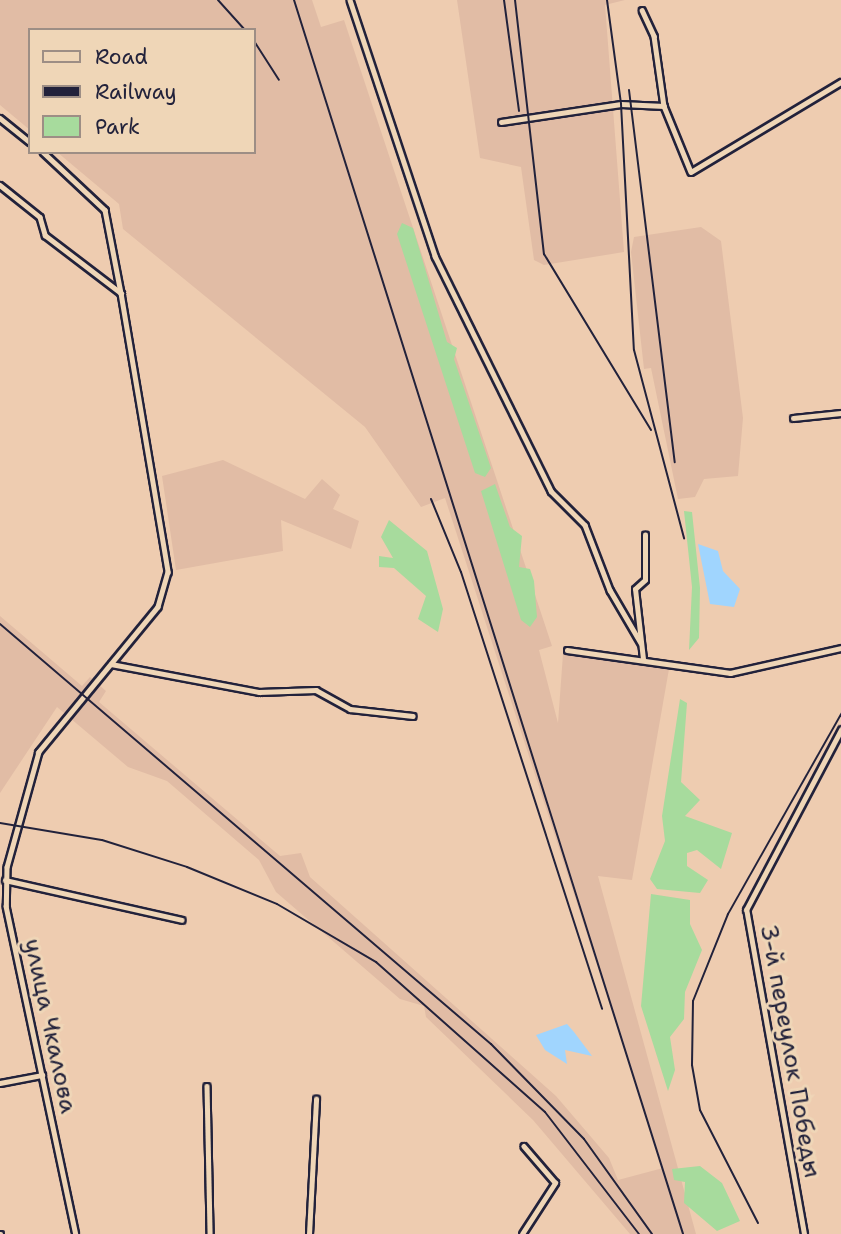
<!DOCTYPE html>
<html>
<head>
<meta charset="utf-8">
<style>
  body { margin:0 }
  #map { position:relative; width:841px; height:1234px; overflow:hidden; background:#eeccb0; font-family:"Shantell Sans",sans-serif }
  div>[style] { position:absolute }
  [style*='--x'] { left:calc(var(--x)*1px); top:calc(var(--y)*1px); width:calc(var(--w)*1px); rotate:calc(var(--a)*1deg) }
  .built>* { inset:0; background:#e1bca5 }
  .green>* { inset:0; background:#a7db9d }
  .water>* { inset:0; background:#a0d5fe }
  .roads { filter:drop-shadow(2px 0 #22223b) drop-shadow(-2px 0 #22223b) drop-shadow(0 2px #22223b) drop-shadow(0 -2px #22223b) }
  .street>* { height:4.5px; margin:-2.25px; padding:0 2.25px; transform-origin:2.25px; border-radius:2.25px; background:#efd6b7 }
  .rail>* { height:2px; margin:-1px; padding:0 1px; transform-origin:1px; border-radius:1px; background:#22223b }
  span { translate:-50% -50%; white-space:nowrap; text-align:center; line-height:1.15; -webkit-text-stroke:6px #efd6b7; paint-order:stroke }
  .street-label { font-size:24px; color:#22223b }
  .legend { position:absolute; left:28px; top:28px; width:228px; height:126px; box-sizing:border-box; background:#efd6b7; border:2px solid #9d8e85; margin:0; padding:9px 12px; list-style:none; font-size:21px; color:#22223b }
  .legend li { display:flex; align-items:center; gap:14px; height:35px }
  .legend b { width:35px; border:2px solid #9d8e85 }
</style>
</head>
<body>
<div id="map">
  <div class="built">
    <i style="clip-path:polygon(0 0,312px 0,321px 27px,344px 20px,552px 646px,539px 650px,558px 723px,563px 654px,669px 669px,632px 880px,598px 876px,696px 1234px,630px 1234px,533px 1120px,426px 1017px,424px 1006px,400px 999px,276px 892px,259px 860px,167px 781px,128px 767px,57px 707px,0 793px,0 616px,82px 686px,90px 677px,106px 691px,99px 702px,280px 856px,301px 853px,310px 877px,556px 1096px,609px 1158px,618px 1180px,663px 1168px,445px 498px,421px 507px,365px 427px,123px 229px,119px 204px,57px 152px,254px 152px,254px 30px,30px 30px,30px 130px,0 105px)"></i>
    <i style="clip-path:polygon(457px 0,625px 0,605px 5px,624px 252px,544px 265px,534px 260px,521px 167px,480px 158px)"></i>
    <i style="clip-path:polygon(701px 227px,721px 241px,743px 418px,738px 476px,704px 479px,695px 497px,678px 499px,651px 368px,644px 369px,631px 252px,634px 237px)"></i>
    <i style="clip-path:polygon(223px 460px,305px 499px,322px 479px,340px 495px,333px 509px,359px 521px,351px 549px,281px 520px,283px 551px,176px 570px,162px 476px)"></i>
  </div>
  <div class="green">
    <i style="clip-path:polygon(402px 223px,413px 228px,447px 342px,457px 348px,454px 359px,491px 468px,485px 477px,475px 473px,397px 234px)"></i>
    <i style="clip-path:polygon(495px 484px,510px 527px,522px 536px,519px 567px,530px 569px,534px 581px,537px 617px,530px 627px,521px 620px,481px 491px)"></i>
    <i style="clip-path:polygon(684px 511px,692px 512px,700px 588px,699px 638px,689px 650px,692px 587px)"></i>
    <i style="clip-path:polygon(389px 520px,427px 551px,443px 609px,438px 632px,418px 619px,426px 596px,394px 568px,379px 567px,379px 556px,393px 558px,381px 537px)"></i>
    <i style="clip-path:polygon(680px 699px,687px 703px,681px 782px,700px 800px,685px 816px,732px 833px,721px 869px,697px 850px,687px 853px,687px 866px,708px 880px,700px 893px,657px 889px,650px 879px,665px 841px,662px 816px)"></i>
    <i style="clip-path:polygon(651px 894px,690px 900px,690px 924px,702px 950px,685px 992px,684px 1019px,670px 1037px,675px 1070px,668px 1091px,641px 1006px)"></i>
    <i style="clip-path:polygon(700px 1166px,722px 1183px,740px 1221px,717px 1231px,684px 1203px,685px 1182px,674px 1180px,672px 1169px)"></i>
  </div>
  <div class="water">
    <i style="clip-path:polygon(698px 544px,718px 551px,723px 571px,740px 589px,734px 607px,710px 604px)"></i>
    <i style="clip-path:polygon(567px 1024px,574px 1032px,592px 1056px,565px 1050px,567px 1064px,545px 1050px,536px 1035px)"></i>
  </div>
  <div class="roads">
    <div class="street">
      <i style="--x:350;--y:0;--w:270;--a:71.6"></i>
      <i style="--x:435;--y:256;--w:262;--a:63.7"></i>
      <i style="--x:551;--y:491;--w:48;--a:45"></i>
      <i style="--x:585;--y:525;--w:70;--a:69"></i>
      <i style="--x:610;--y:590;--w:61;--a:59.7"></i>
      <i style="--x:642;--y:10;--w:29;--a:65"></i>
      <i style="--x:654;--y:36;--w:71;--a:81.9"></i>
      <i style="--x:0;--y:118;--w:38;--a:39"></i>
      <i style="--x:501;--y:122;--w:121;--a:-8.5"></i>
      <i style="--x:621;--y:104;--w:43;--a:2.7"></i>
      <i style="--x:664;--y:106;--w:71;--a:67.8"></i>
      <i style="--x:691;--y:172;--w:175;--a:-31"></i>
      <i style="--x:43;--y:152;--w:85;--a:43.1"></i>
      <i style="--x:105;--y:210;--w:85;--a:79.1"></i>
      <i style="--x:0;--y:185;--w:51;--a:38.7"></i>
      <i style="--x:40;--y:217;--w:19;--a:74"></i>
      <i style="--x:45;--y:235;--w:96;--a:37.3"></i>
      <i style="--x:121;--y:293;--w:283;--a:80.4"></i>
      <i style="--x:168;--y:572;--w:36;--a:106"></i>
      <i style="--x:158;--y:607;--w:188;--a:129.4"></i>
      <i style="--x:39;--y:752;--w:119;--a:105.5"></i>
      <i style="--x:7;--y:867;--w:39;--a:91"></i>
      <i style="--x:6;--y:906;--w:335;--a:78"></i>
      <i style="--x:793;--y:418;--w:48;--a:-5.9"></i>
      <i style="--x:567;--y:650;--w:165;--a:8"></i>
      <i style="--x:730;--y:673;--w:114;--a:-12.7"></i>
      <i style="--x:643;--y:659;--w:70;--a:-96.5"></i>
      <i style="--x:635;--y:589;--w:13;--a:-42"></i>
      <i style="--x:645;--y:580;--w:45;--a:-90"></i>
      <i style="--x:111;--y:664;--w:151;--a:10.7"></i>
      <i style="--x:259;--y:692;--w:57;--a:-2"></i>
      <i style="--x:316;--y:690;--w:39;--a:29"></i>
      <i style="--x:350;--y:709;--w:63;--a:6.3"></i>
      <i style="--x:5;--y:880;--w:181;--a:12.7"></i>
      <i style="--x:0;--y:1083;--w:43;--a:-10.8"></i>
      <i style="--x:207;--y:1086;--w:148;--a:88.8"></i>
      <i style="--x:0;--y:1234;--w:1;--a:0"></i>
      <i style="--x:309;--y:1234;--w:135;--a:-87"></i>
      <i style="--x:522;--y:1234;--w:61;--a:-57.1"></i>
      <i style="--x:555;--y:1183;--w:48;--a:-130.7"></i>
      <i style="--x:804;--y:1234;--w:329;--a:-100.1"></i>
      <i style="--x:746;--y:910;--w:204;--a:-62.2"></i>
    </div>
  </div>
  <div class="rail">
    <i style="--x:218;--y:0;--w:40;--a:48"></i>
    <i style="--x:294;--y:0;--w:1294;--a:72.5"></i>
    <i style="--x:504;--y:0;--w:112;--a:82.3"></i>
    <i style="--x:515;--y:0;--w:256;--a:83.5"></i>
    <i style="--x:544;--y:254;--w:206;--a:58.7"></i>
    <i style="--x:607;--y:0;--w:105;--a:82.3"></i>
    <i style="--x:621;--y:104;--w:246;--a:87"></i>
    <i style="--x:634;--y:350;--w:195;--a:75.1"></i>
    <i style="--x:254;--y:41;--w:46;--a:57.3"></i>
    <i style="--x:629;--y:90;--w:375;--a:83"></i>
    <i style="--x:431;--y:499;--w:79;--a:67.7"></i>
    <i style="--x:461;--y:572;--w:459;--a:72.1"></i>
    <i style="--x:0;--y:624;--w:646;--a:40.54"></i>
    <i style="--x:491;--y:1044;--w:133;--a:45.6"></i>
    <i style="--x:584;--y:1139;--w:117;--a:54.4"></i>
    <i style="--x:0;--y:823;--w:103;--a:9.5"></i>
    <i style="--x:102;--y:840;--w:89;--a:17.6"></i>
    <i style="--x:187;--y:867;--w:97;--a:22.3"></i>
    <i style="--x:277;--y:904;--w:115;--a:30.4"></i>
    <i style="--x:376;--y:962;--w:226;--a:41.6"></i>
    <i style="--x:545;--y:1112;--w:154;--a:52.4"></i>
    <i style="--x:758;--y:1223;--w:127;--a:-117.2"></i>
    <i style="--x:700;--y:1110;--w:46;--a:-100.1"></i>
    <i style="--x:692;--y:1065;--w:64;--a:-89.1"></i>
    <i style="--x:693;--y:1001;--w:94;--a:-68.1"></i>
    <i style="--x:728;--y:914;--w:230;--a:-60.5"></i>
  </div>
  <div class="street-label">
    <span style="left:50px;top:1026px;rotate:78deg">улица Чкалова</span>
    <span style="left:790px;top:1051px;rotate:80deg">3-й переулок Победы</span>
  </div>
  <ul class="legend">
  <li><b style="height:9px;background:#efd6b7"></b>Road</li>
  <li><b style="height:9px;background:#22223b"></b>Railway</li>
  <li><b style="height:19px;background:#a7db9d"></b>Park</li>
  </ul>
</div>
</body>
</html>
